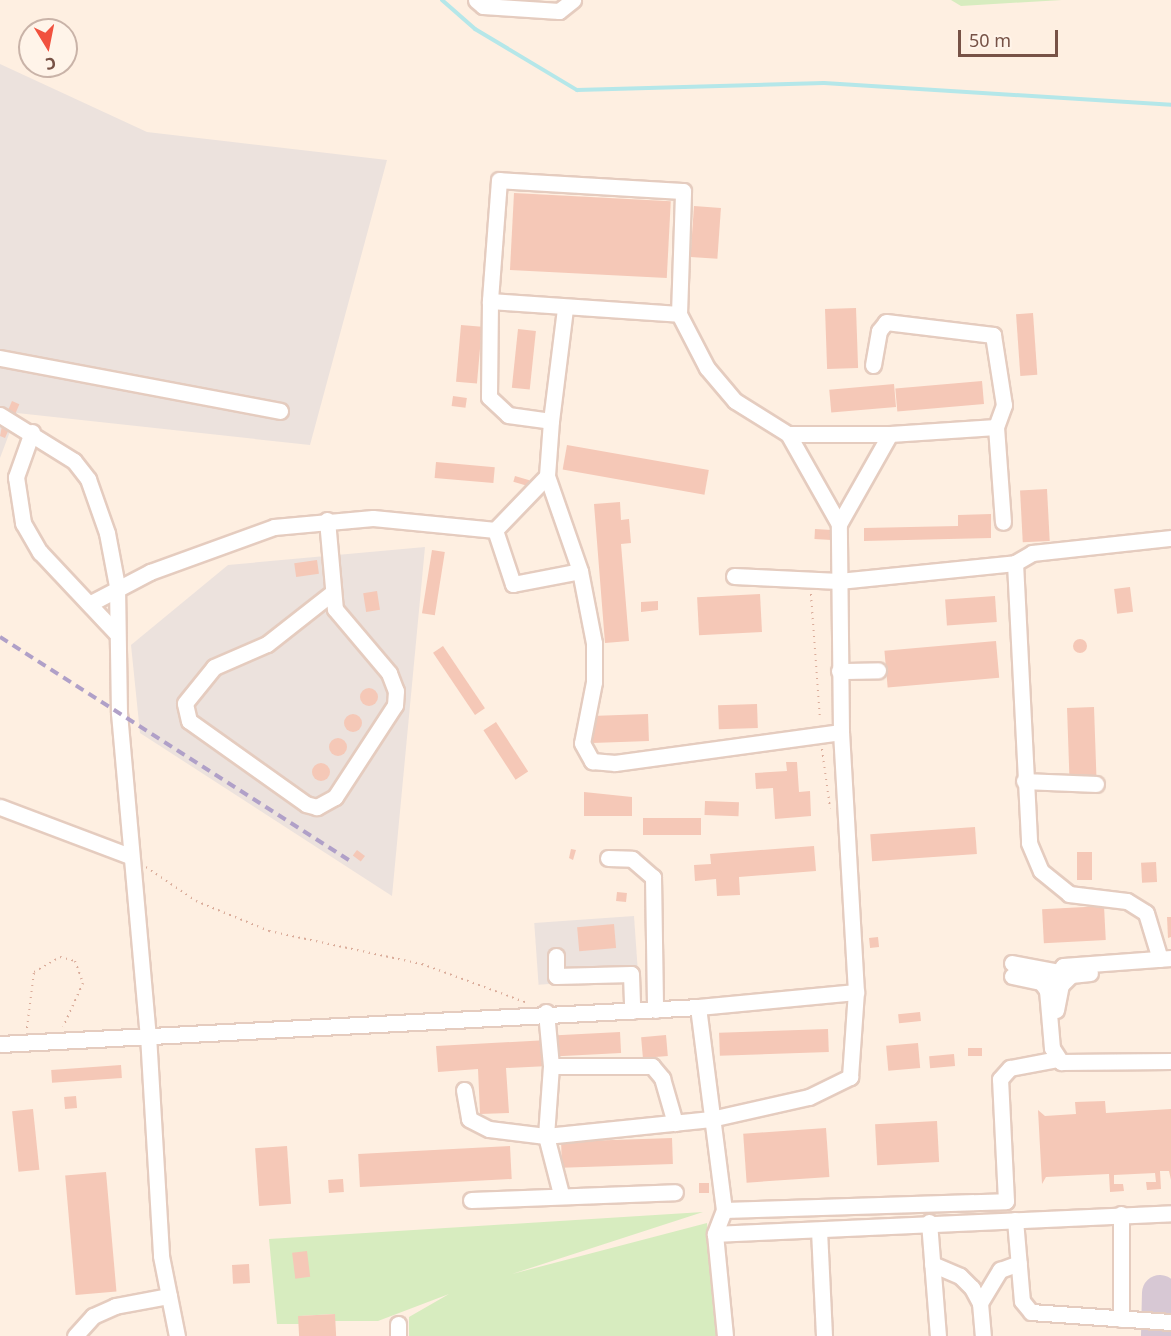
<!DOCTYPE html>
<html>
<head>
<meta charset="utf-8">
<style>
  body { margin:0 }
  #map { position:relative; width:1171px; height:1336px; overflow:hidden; background:#feefe1; font-family:"Noto Sans",sans-serif }
  div>[style] { position:absolute }
  [style*='--x'] { left:calc(var(--x)*1px); top:calc(var(--y)*1px); width:calc(var(--w)*1px); rotate:calc(var(--a)*1deg) }
  .industrial>* { inset:0; background:#ece2dd; transform-origin:0 0 }
  .green>* { inset:0; background:#d7ecbf }
  .stream>* { height:4px; margin:-2px; padding:0 2px; transform-origin:2px; border-radius:2px; background:#b5e7e9 }
  .taxiway>* { height:36px; margin:-18px; padding:0 18px; transform-origin:18px; border-radius:18px; background:#d7c8d4 }
  .building>* { inset:0; background:#f5c8b7; transform-origin:0 0 }
  .round { border-radius:50% }
  .path>* { height:2px; margin-top:-1px; transform-origin:0; background:repeating-linear-gradient(90deg,#daac9a 0 1.5px,transparent 0 6px) }
  .roads { filter:drop-shadow(2px 0 #e5ccbf) drop-shadow(-2px 0 #e5ccbf) drop-shadow(0 2px #e5ccbf) drop-shadow(0 -2px #e5ccbf) }
  .minor>* { height:15px; margin:-7.5px; padding:0 7.5px; transform-origin:7.5px; border-radius:7.5px; background:#fff }
  .rail>* { height:4px; margin-top:-2px; transform-origin:0; background:repeating-linear-gradient(90deg,#b0a0c8 0 9px,transparent 0 15px) }
  span { translate:-50% -50%; white-space:nowrap; text-align:center; line-height:1.15; -webkit-text-stroke:4.5px #fff4e9; paint-order:stroke }
  .north { position:absolute; left:18px; top:18px; width:60px; height:60px; box-sizing:border-box; background:#fff4e9; border:2px solid #c9b3a8; border-radius:50%; rotate:170deg; font-size:16px; font-weight:700; line-height:24px; text-align:center; color:#775246 }
  .north::after { content:''; display:block; margin:auto; width:21px; height:27px; background:#f1513e; clip-path:polygon(50% 0,100% 100%,50% 72%,0 100%) }
  .scale { position:absolute; left:958px; top:30px; width:100px; height:27px; box-sizing:border-box; border:3px solid #775246; border-top:0; padding-left:8px; font-size:18px; line-height:21px; white-space:nowrap; color:#775246; -webkit-text-stroke:4px #fff4e9; paint-order:stroke }
</style>
</head>
<body>
<div id="map">
  <div class="industrial">
    <i style="clip-path:polygon(0 64px,147px 132px,387px 160px,310px 445px,17px 413px,0 458px)"></i>
    <i style="clip-path:polygon(425px 547px,392px 896px,140px 733px,131px 645px,228px 565px)"></i>
    <i style="left:634px;top:916px;width:62px;height:100px;rotate:86deg"></i>
  </div>
  <div class="green">
    <i style="clip-path:polygon(951px 0,1062px 0,961px 6px)"></i>
    <i style="clip-path:polygon(703px 1212px,512px 1274px,707px 1223px,717px 1336px,409px 1336px,409px 1317px,449px 1294px,378px 1321px,335px 1321px,334px 1314px,299px 1316px,299px 1324px,277px 1324px,269px 1239px)"></i>
  </div>
  <div class="stream">
    <i style="--x:442;--y:0;--w:44;--a:41.3"></i>
    <i style="--x:475;--y:29;--w:119;--a:30.9"></i>
    <i style="--x:577;--y:90;--w:247;--a:-1.6"></i>
    <i style="--x:824;--y:83;--w:348;--a:3.6"></i>
  </div>
  <div class="taxiway">
    <i style="--x:1159;--y:1336;--w:43;--a:-88.7"></i>
  </div>
  <div class="building">
    <i style="left:514px;top:193px;width:157px;height:77px;rotate:3deg"></i>
    <i style="left:694px;top:206px;width:27px;height:51px;rotate:4deg"></i>
    <i style="left:856px;top:308px;width:60px;height:31px;rotate:88deg"></i>
    <i style="left:1033px;top:313px;width:62px;height:17px;rotate:86deg"></i>
    <i style="left:461px;top:325px;width:21px;height:57px;rotate:5deg"></i>
    <i style="left:518px;top:329px;width:18px;height:59px;rotate:6deg"></i>
    <i style="left:982px;top:381px;width:23px;height:87px;rotate:85deg"></i>
    <i style="left:894px;top:384px;width:23px;height:65px;rotate:85deg"></i>
    <i style="left:453px;top:396px;width:14px;height:10px;rotate:8deg"></i>
    <i style="left:12px;top:401px;width:8px;height:12px;rotate:23deg"></i>
    <i style="clip-path:polygon(2px 426px,9px 429px,5px 438px,0 436px)"></i>
    <i style="left:567px;top:445px;width:144px;height:25px;rotate:10deg"></i>
    <i style="left:436px;top:462px;width:59px;height:16px;rotate:5deg"></i>
    <i style="left:515px;top:476px;width:15px;height:6px;rotate:16deg"></i>
    <i style="left:1047px;top:489px;width:52px;height:27px;rotate:87deg"></i>
    <i style="clip-path:polygon(620px 502px,621px 520px,629px 519px,631px 543px,621px 544px,629px 641px,605px 643px,594px 504px)"></i>
    <i style="clip-path:polygon(991px 514px,991px 538px,864px 541px,864px 528px,958px 526px,958px 515px)"></i>
    <i style="left:815px;top:529px;width:17px;height:10px;rotate:3deg"></i>
    <i style="left:432px;top:550px;width:13px;height:64px;rotate:9deg"></i>
    <i style="left:317px;top:560px;width:14px;height:23px;rotate:82deg"></i>
    <i style="left:1130px;top:587px;width:25px;height:16px;rotate:83deg"></i>
    <i style="left:377px;top:591px;width:19px;height:14px;rotate:81deg"></i>
    <i style="left:760px;top:594px;width:38px;height:63px;rotate:87deg"></i>
    <i style="left:995px;top:596px;width:26px;height:50px;rotate:86deg"></i>
    <i style="clip-path:polygon(658px 601px,658px 610px,641px 612px,641px 602px)"></i>
    <i class="round" style="left:1073px;top:639px;width:14px;height:14px"></i>
    <i style="left:996px;top:641px;width:37px;height:112px;rotate:85deg"></i>
    <i style="left:443px;top:646px;width:75px;height:12px;rotate:56deg"></i>
    <i class="round" style="left:360px;top:688px;width:18px;height:18px"></i>
    <i style="left:757px;top:704px;width:24px;height:39px;rotate:88deg"></i>
    <i style="left:1094px;top:707px;width:70px;height:27px;rotate:88deg"></i>
    <i style="left:648px;top:714px;width:27px;height:57px;rotate:88deg"></i>
    <i class="round" style="left:344px;top:714px;width:18px;height:18px"></i>
    <i style="left:496px;top:722px;width:59px;height:15px;rotate:57deg"></i>
    <i class="round" style="left:329px;top:738px;width:18px;height:18px"></i>
    <i style="clip-path:polygon(786px 762px,797px 762px,799px 792px,810px 791px,811px 816px,775px 819px,773px 788px,756px 789px,755px 773px,787px 771px)"></i>
    <i class="round" style="left:312px;top:763px;width:18px;height:18px"></i>
    <i style="clip-path:polygon(584px 792px,632px 797px,632px 816px,584px 816px)"></i>
    <i style="left:705px;top:801px;width:34px;height:14px;rotate:2deg"></i>
    <i style="left:701px;top:818px;width:17px;height:58px;rotate:90deg"></i>
    <i style="left:975px;top:827px;width:27px;height:105px;rotate:86deg"></i>
    <i style="clip-path:polygon(814px 846px,816px 871px,739px 877px,740px 895px,717px 896px,716px 879px,695px 881px,694px 865px,711px 864px,710px 854px)"></i>
    <i style="clip-path:polygon(571px 849px,576px 850px,573px 860px,569px 858px)"></i>
    <i style="left:357px;top:850px;width:10px;height:7px;rotate:37deg"></i>
    <i style="left:1077px;top:852px;width:15px;height:28px"></i>
    <i style="left:1156px;top:862px;width:20px;height:15px;rotate:87deg"></i>
    <i style="left:617px;top:892px;width:10px;height:9px;rotate:6deg"></i>
    <i style="left:1104px;top:906px;width:34px;height:62px;rotate:87deg"></i>
    <i style="clip-path:polygon(1167px 917px,1171px 917px,1171px 937px,1168px 938px)"></i>
    <i style="left:614px;top:924px;width:24px;height:37px;rotate:85deg"></i>
    <i style="left:878px;top:937px;width:10px;height:9px;rotate:84deg"></i>
    <i style="left:920px;top:1012px;width:9px;height:22px;rotate:84deg"></i>
    <i style="left:828px;top:1029px;width:23px;height:109px;rotate:88deg"></i>
    <i style="left:620px;top:1032px;width:21px;height:63px;rotate:87deg"></i>
    <i style="left:666px;top:1035px;width:21px;height:25px;rotate:85deg"></i>
    <i style="clip-path:polygon(548px 1040px,549px 1066px,506px 1068px,509px 1113px,480px 1114px,478px 1069px,438px 1072px,436px 1046px)"></i>
    <i style="left:918px;top:1043px;width:25px;height:32px;rotate:85deg"></i>
    <i style="left:982px;top:1048px;width:8px;height:14px;rotate:90deg"></i>
    <i style="left:954px;top:1054px;width:12px;height:25px;rotate:85deg"></i>
    <i style="left:121px;top:1065px;width:13px;height:70px;rotate:86deg"></i>
    <i style="left:76px;top:1096px;width:12px;height:12px;rotate:85deg"></i>
    <i style="clip-path:polygon(1105px 1101px,1106px 1113px,1171px 1109px,1171px 1180px,1169px 1171px,1160px 1171px,1161px 1189px,1147px 1190px,1146px 1182px,1156px 1182px,1155px 1173px,1114px 1175px,1114px 1184px,1123px 1184px,1124px 1191px,1110px 1192px,1109px 1174px,1046px 1177px,1042px 1184px,1038px 1110px,1045px 1116px,1076px 1114px,1075px 1102px)"></i>
    <i style="left:33px;top:1109px;width:61px;height:21px;rotate:84deg"></i>
    <i style="left:937px;top:1121px;width:41px;height:62px;rotate:87deg"></i>
    <i style="left:826px;top:1128px;width:49px;height:83px;rotate:86deg"></i>
    <i style="left:672px;top:1138px;width:26px;height:111px;rotate:88deg"></i>
    <i style="left:287px;top:1146px;width:58px;height:32px;rotate:86deg"></i>
    <i style="left:510px;top:1146px;width:33px;height:152px;rotate:87deg"></i>
    <i style="left:106px;top:1172px;width:120px;height:41px;rotate:85deg"></i>
    <i style="left:343px;top:1179px;width:13px;height:15px;rotate:86deg"></i>
    <i style="left:699px;top:1183px;width:10px;height:10px"></i>
    <i style="left:307px;top:1251px;width:26px;height:15px;rotate:83deg"></i>
    <i style="left:249px;top:1264px;width:19px;height:17px;rotate:87deg"></i>
    <i style="left:335px;top:1314px;width:22px;height:37px;rotate:87deg"></i>
  </div>
  <div class="path">
    <i style="--x:811;--y:594;--w:126;--a:85.9"></i>
    <i style="--x:822;--y:749;--w:60;--a:82.3"></i>
    <i style="--x:146;--y:867;--w:60;--a:34.2"></i>
    <i style="--x:196;--y:901;--w:79;--a:22.3"></i>
    <i style="--x:269;--y:931;--w:157;--a:12.2"></i>
    <i style="--x:422;--y:964;--w:110;--a:20.3"></i>
    <i style="--x:27;--y:1028;--w:56;--a:-82.9"></i>
    <i style="--x:34;--y:972;--w:30;--a:-30"></i>
    <i style="--x:60;--y:957;--w:16;--a:15"></i>
    <i style="--x:75;--y:961;--w:23;--a:70"></i>
    <i style="--x:83;--y:983;--w:48;--a:114.4"></i>
  </div>
  <div class="roads">
    <div class="minor">
      <i style="--x:476;--y:0;--w:9;--a:41"></i>
      <i style="--x:483;--y:6;--w:76;--a:3.8"></i>
      <i style="--x:559;--y:11;--w:18;--a:-38"></i>
      <i style="--x:490;--y:301;--w:96;--a:90.6"></i>
      <i style="--x:489;--y:397;--w:26;--a:43"></i>
      <i style="--x:508;--y:415;--w:43;--a:7.9"></i>
      <i style="--x:551;--y:421;--w:55;--a:94.2"></i>
      <i style="--x:547;--y:476;--w:101;--a:70.8"></i>
      <i style="--x:0;--y:358;--w:285;--a:10.7"></i>
      <i style="--x:873;--y:365;--w:35;--a:-80"></i>
      <i style="--x:879;--y:331;--w:11;--a:-52"></i>
      <i style="--x:886;--y:322;--w:108;--a:6.9"></i>
      <i style="--x:993;--y:335;--w:71;--a:81.1"></i>
      <i style="--x:1004;--y:405;--w:23;--a:110"></i>
      <i style="--x:996;--y:427;--w:95;--a:85.8"></i>
      <i style="--x:0;--y:415;--w:87;--a:31.9"></i>
      <i style="--x:74;--y:461;--w:23;--a:52"></i>
      <i style="--x:88;--y:479;--w:57;--a:70.6"></i>
      <i style="--x:107;--y:533;--w:54;--a:79.3"></i>
      <i style="--x:117;--y:586;--w:127;--a:89.1"></i>
      <i style="--x:119;--y:713;--w:323;--a:84.9"></i>
      <i style="--x:148;--y:1035;--w:221;--a:86.6"></i>
      <i style="--x:161;--y:1256;--w:82;--a:78.7"></i>
      <i style="--x:551;--y:421;--w:114;--a:-82.9"></i>
      <i style="--x:32;--y:432;--w:48;--a:109.6"></i>
      <i style="--x:16;--y:477;--w:47;--a:81.3"></i>
      <i style="--x:23;--y:523;--w:34;--a:60"></i>
      <i style="--x:40;--y:552;--w:110;--a:46.8"></i>
      <i style="--x:788;--y:434;--w:102;--a:0"></i>
      <i style="--x:327;--y:520;--w:89;--a:84.9"></i>
      <i style="--x:335;--y:609;--w:84;--a:49.8"></i>
      <i style="--x:389;--y:673;--w:19;--a:69"></i>
      <i style="--x:396;--y:691;--w:14;--a:94"></i>
      <i style="--x:395;--y:705;--w:110;--a:123.1"></i>
      <i style="--x:335;--y:797;--w:21;--a:151"></i>
      <i style="--x:317;--y:807;--w:11;--a:-165"></i>
      <i style="--x:306;--y:804;--w:143;--a:-144.6"></i>
      <i style="--x:189;--y:721;--w:18;--a:-103"></i>
      <i style="--x:185;--y:703;--w:46;--a:-51.1"></i>
      <i style="--x:214;--y:667;--w:58;--a:-23.5"></i>
      <i style="--x:267;--y:644;--w:84;--a:-38.2"></i>
      <i style="--x:839;--y:524;--w:103;--a:-60.5"></i>
      <i style="--x:890;--y:434;--w:106;--a:-3.8"></i>
      <i style="--x:495;--y:530;--w:75;--a:-46.1"></i>
      <i style="--x:1015;--y:563;--w:280;--a:87.1"></i>
      <i style="--x:1029;--y:843;--w:30;--a:67"></i>
      <i style="--x:1041;--y:871;--w:36;--a:39"></i>
      <i style="--x:1069;--y:894;--w:58;--a:6.9"></i>
      <i style="--x:1127;--y:901;--w:22;--a:32"></i>
      <i style="--x:1146;--y:913;--w:48;--a:73.1"></i>
      <i style="--x:734;--y:576;--w:105;--a:2.7"></i>
      <i style="--x:839;--y:581;--w:177;--a:-5.8"></i>
      <i style="--x:1015;--y:563;--w:20;--a:-30"></i>
      <i style="--x:1032;--y:553;--w:140;--a:-6.2"></i>
      <i style="--x:91;--y:603;--w:67;--a:-27.7"></i>
      <i style="--x:150;--y:572;--w:132;--a:-19.9"></i>
      <i style="--x:274;--y:527;--w:99;--a:-5.2"></i>
      <i style="--x:373;--y:518;--w:123;--a:5.6"></i>
      <i style="--x:495;--y:530;--w:57;--a:71.6"></i>
      <i style="--x:513;--y:584;--w:68;--a:-11"></i>
      <i style="--x:580;--y:571;--w:73;--a:79"></i>
      <i style="--x:594;--y:643;--w:39;--a:90"></i>
      <i style="--x:594;--y:682;--w:62;--a:101.1"></i>
      <i style="--x:582;--y:743;--w:21;--a:61"></i>
      <i style="--x:592;--y:761;--w:23;--a:5"></i>
      <i style="--x:615;--y:763;--w:228;--a:-7.8"></i>
      <i style="--x:839;--y:671;--w:39;--a:-1"></i>
      <i style="--x:1024;--y:781;--w:72;--a:2.4"></i>
      <i style="--x:0;--y:807;--w:139;--a:20.7"></i>
      <i style="--x:608;--y:858;--w:24;--a:2"></i>
      <i style="--x:632;--y:859;--w:28;--a:41"></i>
      <i style="--x:653;--y:877;--w:133;--a:89.1"></i>
      <i style="--x:556;--y:956;--w:20;--a:90"></i>
      <i style="--x:556;--y:976;--w:75;--a:-1.5"></i>
      <i style="--x:631;--y:974;--w:37;--a:88"></i>
      <i style="--x:1171;--y:958;--w:108;--a:175.8"></i>
      <i style="--x:1063;--y:966;--w:29;--a:124"></i>
      <i style="--x:1047;--y:990;--w:58;--a:85.1"></i>
      <i style="--x:1052;--y:1048;--w:17;--a:57"></i>
      <i style="--x:1061;--y:1062;--w:110;--a:-0.5"></i>
      <i style="--x:1012;--y:963;--w:54;--a:10.7"></i>
      <i style="--x:1012;--y:976;--w:30;--a:12"></i>
      <i style="--x:1041;--y:982;--w:19;--a:54"></i>
      <i style="--x:698;--y:1007;--w:205;--a:82.7"></i>
      <i style="--x:724;--y:1210;--w:26;--a:111"></i>
      <i style="--x:715;--y:1234;--w:102;--a:84.4"></i>
      <i style="--x:1056;--y:1010;--w:25;--a:-79"></i>
      <i style="--x:1061;--y:985;--w:14;--a:-45"></i>
      <i style="--x:1071;--y:975;--w:19;--a:-6"></i>
      <i style="--x:546;--y:1012;--w:54;--a:84.7"></i>
      <i style="--x:551;--y:1066;--w:70;--a:94.1"></i>
      <i style="--x:546;--y:1136;--w:60;--a:75.5"></i>
      <i style="--x:0;--y:1044;--w:699;--a:-3.03"></i>
      <i style="--x:698;--y:1007;--w:159;--a:-5.4"></i>
      <i style="--x:551;--y:1066;--w:101;--a:0"></i>
      <i style="--x:652;--y:1066;--w:16;--a:50"></i>
      <i style="--x:662;--y:1078;--w:47;--a:73.9"></i>
      <i style="--x:464;--y:1090;--w:29;--a:80"></i>
      <i style="--x:469;--y:1119;--w:22;--a:27"></i>
      <i style="--x:489;--y:1129;--w:57;--a:7"></i>
      <i style="--x:546;--y:1136;--w:166;--a:-5.9"></i>
      <i style="--x:711;--y:1119;--w:100;--a:-12.7"></i>
      <i style="--x:809;--y:1097;--w:46;--a:-26"></i>
      <i style="--x:850;--y:1077;--w:85;--a:-86"></i>
      <i style="--x:856;--y:992;--w:260;--a:-93.3"></i>
      <i style="--x:841;--y:732;--w:208;--a:-90.6"></i>
      <i style="--x:839;--y:524;--w:103;--a:-119.5"></i>
      <i style="--x:788;--y:434;--w:62;--a:-148.1"></i>
      <i style="--x:735;--y:401;--w:43;--a:-130.3"></i>
      <i style="--x:707;--y:368;--w:61;--a:-117.4"></i>
      <i style="--x:679;--y:314;--w:123;--a:-88.1"></i>
      <i style="--x:683;--y:191;--w:184;--a:-176.6"></i>
      <i style="--x:499;--y:180;--w:121;--a:94.3"></i>
      <i style="--x:490;--y:301;--w:189;--a:3.9"></i>
      <i style="--x:471;--y:1200;--w:204;--a:-2.2"></i>
      <i style="--x:724;--y:1210;--w:282;--a:-1.8"></i>
      <i style="--x:1006;--y:1201;--w:122;--a:-92.8"></i>
      <i style="--x:1000;--y:1079;--w:15;--a:-48"></i>
      <i style="--x:1010;--y:1068;--w:49;--a:-10.6"></i>
      <i style="--x:1015;--y:1220;--w:81;--a:85.1"></i>
      <i style="--x:1022;--y:1301;--w:14;--a:51"></i>
      <i style="--x:1031;--y:1312;--w:140;--a:4.1"></i>
      <i style="--x:929;--y:1222;--w:114;--a:85.5"></i>
      <i style="--x:819;--y:1230;--w:106;--a:87.3"></i>
      <i style="--x:715;--y:1234;--w:456;--a:-2.6"></i>
      <i style="--x:932;--y:1264;--w:30;--a:23"></i>
      <i style="--x:960;--y:1276;--w:17;--a:45"></i>
      <i style="--x:972;--y:1288;--w:17;--a:62"></i>
      <i style="--x:980;--y:1303;--w:33;--a:85"></i>
      <i style="--x:980;--y:1303;--w:39;--a:-59"></i>
      <i style="--x:1000;--y:1270;--w:20;--a:-20"></i>
      <i style="--x:1121;--y:1319;--w:105;--a:-90"></i>
      <i style="--x:398;--y:1324;--w:12;--a:90"></i>
      <i style="--x:75;--y:1336;--w:27;--a:-48"></i>
      <i style="--x:93;--y:1316;--w:24;--a:-24"></i>
      <i style="--x:115;--y:1306;--w:55;--a:-10.5"></i>
    </div>
  </div>
  <div class="rail">
    <i style="--x:0;--y:637;--w:414;--a:32.6"></i>
  </div>
  <div class="north">С</div>
  <div class="scale">50 m</div>
</div>
</body>
</html>
